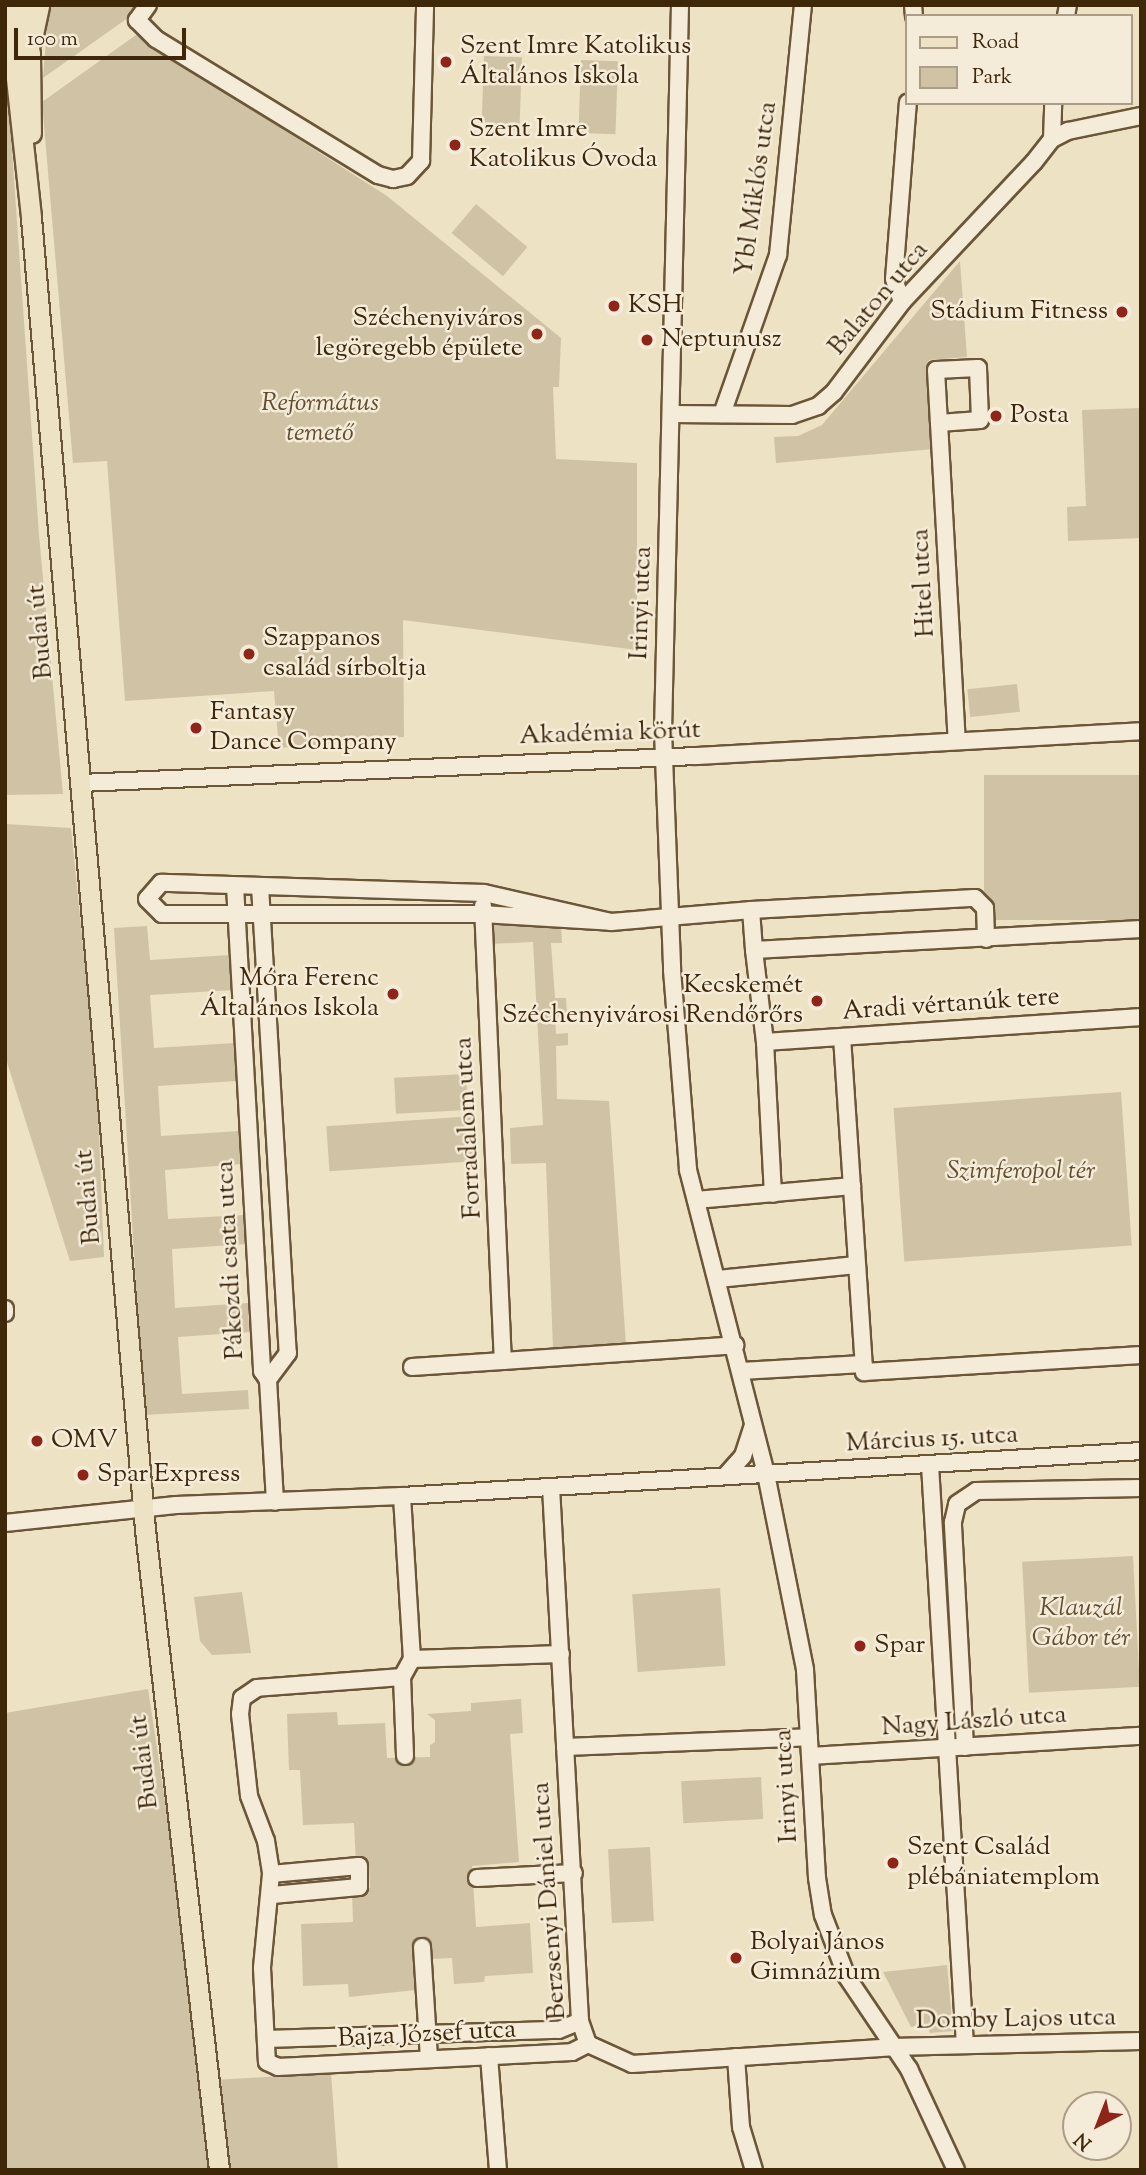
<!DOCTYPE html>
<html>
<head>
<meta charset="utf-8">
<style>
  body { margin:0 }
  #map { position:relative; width:1146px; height:2175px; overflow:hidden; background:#eee2c4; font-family:"Sorts Mill Goudy",serif }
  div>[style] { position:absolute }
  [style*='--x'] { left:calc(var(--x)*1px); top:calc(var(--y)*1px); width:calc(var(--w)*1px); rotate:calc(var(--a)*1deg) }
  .green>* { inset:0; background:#d0c2a4; transform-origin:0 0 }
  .roads { filter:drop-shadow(2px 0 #6b5638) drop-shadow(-2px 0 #6b5638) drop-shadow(0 2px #6b5638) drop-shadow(0 -2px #6b5638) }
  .minor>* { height:16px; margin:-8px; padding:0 8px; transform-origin:8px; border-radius:8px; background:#f4ecd9 }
  .major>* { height:19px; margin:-9.5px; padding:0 9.5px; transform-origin:9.5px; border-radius:9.5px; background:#eee2c4 }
  .dots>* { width:19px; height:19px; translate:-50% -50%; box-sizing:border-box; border:4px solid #f4ecd9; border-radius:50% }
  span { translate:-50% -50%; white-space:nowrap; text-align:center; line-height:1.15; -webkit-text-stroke:5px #f4ecd9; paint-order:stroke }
  .poi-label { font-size:26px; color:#3f270a }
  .left { translate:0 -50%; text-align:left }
  .right { translate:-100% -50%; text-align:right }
  .street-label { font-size:26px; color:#3f270a }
  .park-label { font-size:26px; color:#634e30; font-style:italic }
  .frame { position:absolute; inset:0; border:7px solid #3f270a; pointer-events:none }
  .legend { position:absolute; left:905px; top:14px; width:228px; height:91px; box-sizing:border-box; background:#f4ecd9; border:2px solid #ac9d86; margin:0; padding:9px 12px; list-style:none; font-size:21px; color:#3f270a }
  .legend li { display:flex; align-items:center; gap:14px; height:35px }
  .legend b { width:35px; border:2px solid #ac9d86 }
  .north { position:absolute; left:1062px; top:2091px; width:70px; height:70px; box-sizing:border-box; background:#f4ecd9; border:2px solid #ac9d86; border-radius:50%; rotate:222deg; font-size:19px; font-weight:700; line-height:28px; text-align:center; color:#3f270a }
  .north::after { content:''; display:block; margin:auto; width:24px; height:32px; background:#8f2418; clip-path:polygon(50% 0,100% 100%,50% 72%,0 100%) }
  .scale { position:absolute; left:14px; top:28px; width:172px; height:32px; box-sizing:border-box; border:4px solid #3f270a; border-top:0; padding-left:9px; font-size:21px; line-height:24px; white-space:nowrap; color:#3f270a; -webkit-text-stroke:5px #f4ecd9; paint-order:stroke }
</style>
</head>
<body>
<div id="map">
  <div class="green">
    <i style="clip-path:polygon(49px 5px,139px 5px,132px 15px,43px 78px)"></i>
    <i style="clip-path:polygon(136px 35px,387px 196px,561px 338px,559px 387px,553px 387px,556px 459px,637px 463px,637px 650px,403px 620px,404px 737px,279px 748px,274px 691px,125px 701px,107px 461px,73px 463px,42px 102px)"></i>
    <i style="clip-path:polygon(5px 51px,39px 535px,63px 794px,5px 795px)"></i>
    <i style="left:484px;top:56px;width:38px;height:73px;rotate:2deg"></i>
    <i style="left:581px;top:60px;width:37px;height:73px;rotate:2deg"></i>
    <i style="left:476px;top:204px;width:67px;height:38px;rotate:40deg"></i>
    <i style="clip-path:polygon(960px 261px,967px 357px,929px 360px,934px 449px,776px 463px,774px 437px,798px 436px,822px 425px)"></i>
    <i style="clip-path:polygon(1141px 408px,1141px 538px,1068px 541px,1067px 507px,1086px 506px,1082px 410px)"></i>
    <i style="left:1017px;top:684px;width:28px;height:50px;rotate:84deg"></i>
    <i style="left:1141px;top:775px;width:145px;height:157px;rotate:90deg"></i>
    <i style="clip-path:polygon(5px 824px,71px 828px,97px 1084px,104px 1257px,70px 1261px,5px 1056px)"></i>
    <i style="clip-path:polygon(487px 920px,561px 923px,562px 943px,551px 943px,555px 998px,566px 998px,567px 1015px,555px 1017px,556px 1034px,568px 1033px,568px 1045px,556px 1046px,557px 1099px,609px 1101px,626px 1345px,553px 1349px,546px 1163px,511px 1164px,510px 1128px,543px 1125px,533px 942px,489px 944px)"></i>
    <i style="clip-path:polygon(147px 926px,150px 960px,231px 955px,233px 990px,150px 995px,154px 1048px,235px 1043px,237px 1081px,158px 1086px,161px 1136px,240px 1131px,242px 1164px,165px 1170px,168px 1219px,245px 1215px,247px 1244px,172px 1249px,175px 1308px,248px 1303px,249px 1332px,178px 1337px,182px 1394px,248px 1390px,249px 1409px,144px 1415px,114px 928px)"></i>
    <i style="left:466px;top:1074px;width:36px;height:72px;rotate:87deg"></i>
    <i style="left:1121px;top:1092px;width:154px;height:228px;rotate:86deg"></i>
    <i style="left:474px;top:1116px;width:45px;height:148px;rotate:86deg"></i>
    <i style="left:1133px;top:1556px;width:131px;height:111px;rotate:87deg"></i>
    <i style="left:720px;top:1588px;width:78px;height:88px;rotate:86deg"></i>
    <i style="clip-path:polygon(242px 1592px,251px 1653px,212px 1655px,200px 1641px,194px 1597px)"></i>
    <i style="clip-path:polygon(148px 1689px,171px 1840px,198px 2081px,331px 2073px,338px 2170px,5px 2170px,5px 1713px)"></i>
    <i style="clip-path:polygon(521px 1699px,523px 1733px,510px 1734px,519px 1862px,472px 1866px,476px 1927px,530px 1923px,533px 1973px,485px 1976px,484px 1982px,454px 1984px,452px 1958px,432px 1959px,430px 1940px,414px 1946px,416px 1990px,349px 1997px,348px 1984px,303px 1986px,301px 1924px,353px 1922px,352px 1889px,370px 1888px,369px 1865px,356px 1865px,354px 1823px,303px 1825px,300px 1770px,289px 1770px,287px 1714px,337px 1712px,338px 1725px,385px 1723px,387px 1758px,430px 1757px,430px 1745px,435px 1742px,435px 1720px,427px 1714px,471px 1711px,471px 1703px)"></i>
    <i style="left:761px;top:1777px;width:42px;height:80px;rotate:87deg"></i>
    <i style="left:650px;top:1847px;width:74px;height:42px;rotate:87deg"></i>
    <i style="clip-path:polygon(947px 1965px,953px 2031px,930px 2033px,927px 2024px,911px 2027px,883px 1972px)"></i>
  </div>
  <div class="roads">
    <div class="minor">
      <i style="--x:148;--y:5;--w:19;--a:126"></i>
      <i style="--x:137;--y:20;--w:27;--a:45"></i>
      <i style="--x:156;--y:39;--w:260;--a:31.5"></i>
      <i style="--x:378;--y:175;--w:16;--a:15"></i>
      <i style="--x:393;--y:179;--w:14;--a:-12"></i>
      <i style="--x:407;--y:176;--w:21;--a:-47"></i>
      <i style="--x:421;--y:161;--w:156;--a:-88.5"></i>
      <i style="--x:680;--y:5;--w:726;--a:91.34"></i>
      <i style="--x:663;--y:731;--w:239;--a:87.8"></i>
      <i style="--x:672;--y:970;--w:201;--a:85.4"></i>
      <i style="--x:688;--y:1170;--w:314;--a:75.6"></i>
      <i style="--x:766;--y:1474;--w:200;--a:78.7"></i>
      <i style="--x:805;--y:1670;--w:208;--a:86.7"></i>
      <i style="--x:817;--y:1878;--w:37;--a:81"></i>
      <i style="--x:823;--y:1915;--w:66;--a:68.8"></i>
      <i style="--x:847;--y:1977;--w:111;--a:56"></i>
      <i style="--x:909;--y:2069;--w:111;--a:65"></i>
      <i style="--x:913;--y:5;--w:11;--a:85"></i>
      <i style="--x:1066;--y:16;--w:11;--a:-80"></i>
      <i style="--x:1052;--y:139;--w:18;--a:-27"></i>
      <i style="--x:1068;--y:131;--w:75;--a:-11.6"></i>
      <i style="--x:902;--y:302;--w:24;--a:-109"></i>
      <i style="--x:894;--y:279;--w:177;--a:-85.5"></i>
      <i style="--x:672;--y:414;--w:120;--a:0.5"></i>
      <i style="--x:792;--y:415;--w:28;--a:-19"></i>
      <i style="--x:818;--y:406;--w:21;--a:-41"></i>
      <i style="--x:834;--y:392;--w:113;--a:-52.9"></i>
      <i style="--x:902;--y:302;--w:192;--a:-46.7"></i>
      <i style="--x:1034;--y:162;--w:29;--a:-52"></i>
      <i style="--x:1052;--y:139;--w:36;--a:-88"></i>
      <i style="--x:722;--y:414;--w:169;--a:-70.6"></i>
      <i style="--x:778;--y:255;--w:251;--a:-84.3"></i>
      <i style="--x:939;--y:423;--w:41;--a:-4.2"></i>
      <i style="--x:980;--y:420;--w:52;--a:-92.2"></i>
      <i style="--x:978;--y:368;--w:42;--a:177.3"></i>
      <i style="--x:936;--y:370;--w:53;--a:86.8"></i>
      <i style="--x:939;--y:423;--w:318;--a:86.8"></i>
      <i style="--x:81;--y:783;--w:616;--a:-2.51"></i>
      <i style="--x:696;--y:756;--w:446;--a:-3.2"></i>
      <i style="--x:235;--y:886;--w:486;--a:86.8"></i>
      <i style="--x:262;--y:1371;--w:11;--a:56"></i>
      <i style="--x:260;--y:886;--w:468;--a:86.6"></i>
      <i style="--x:288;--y:1353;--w:34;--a:127"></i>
      <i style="--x:483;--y:906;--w:455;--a:87.5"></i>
      <i style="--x:503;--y:1361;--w:233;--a:-3.9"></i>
      <i style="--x:751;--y:910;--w:224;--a:-3.1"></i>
      <i style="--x:975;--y:898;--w:14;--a:45"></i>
      <i style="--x:985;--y:908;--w:31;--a:88"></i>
      <i style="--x:611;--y:922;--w:130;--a:-167.1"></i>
      <i style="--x:484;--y:893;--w:323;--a:-178.2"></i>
      <i style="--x:161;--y:883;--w:21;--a:131"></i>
      <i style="--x:147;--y:899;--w:21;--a:45"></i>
      <i style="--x:162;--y:914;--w:320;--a:0"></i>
      <i style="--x:482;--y:914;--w:129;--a:3.5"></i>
      <i style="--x:611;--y:922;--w:141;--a:-4.9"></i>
      <i style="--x:751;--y:910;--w:40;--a:85.7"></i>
      <i style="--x:754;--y:950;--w:388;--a:-3.1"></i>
      <i style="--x:754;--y:950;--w:93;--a:83.2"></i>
      <i style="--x:765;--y:1042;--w:152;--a:87"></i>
      <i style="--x:842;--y:1037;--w:336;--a:86.2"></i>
      <i style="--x:864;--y:1372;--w:278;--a:-3.5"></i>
      <i style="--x:765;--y:1042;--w:377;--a:-3.8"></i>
      <i style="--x:696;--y:1200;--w:157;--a:-5.1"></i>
      <i style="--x:718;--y:1279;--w:139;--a:-5.8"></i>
      <i style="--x:5;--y:1309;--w:4;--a:90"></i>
      <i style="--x:412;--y:1367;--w:91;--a:-3.8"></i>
      <i style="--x:741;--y:1371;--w:122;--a:-3.3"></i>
      <i style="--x:268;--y:1380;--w:122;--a:86.7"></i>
      <i style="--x:930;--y:1465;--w:581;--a:86.55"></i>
      <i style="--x:726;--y:1475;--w:25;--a:-48"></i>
      <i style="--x:743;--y:1456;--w:32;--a:-72"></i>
      <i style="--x:551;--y:1487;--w:535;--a:86.89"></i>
      <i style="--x:580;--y:2021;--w:24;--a:71"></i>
      <i style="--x:588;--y:2044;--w:48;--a:24.4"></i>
      <i style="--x:632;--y:2064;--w:261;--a:-3.7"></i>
      <i style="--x:892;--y:2047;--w:249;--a:-1.4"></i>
      <i style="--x:402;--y:1496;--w:163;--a:86.5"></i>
      <i style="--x:5;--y:1523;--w:172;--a:-6"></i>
      <i style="--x:176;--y:1505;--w:226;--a:-2.3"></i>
      <i style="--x:402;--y:1496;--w:740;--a:-3.48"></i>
      <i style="--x:561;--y:1654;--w:149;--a:178.1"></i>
      <i style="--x:412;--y:1659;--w:21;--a:119"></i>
      <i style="--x:402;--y:1677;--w:145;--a:175.7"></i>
      <i style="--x:257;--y:1688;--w:18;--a:146"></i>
      <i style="--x:242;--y:1698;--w:16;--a:97"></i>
      <i style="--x:240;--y:1714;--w:82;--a:83.7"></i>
      <i style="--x:249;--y:1796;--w:48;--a:69.3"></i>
      <i style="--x:266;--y:1841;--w:33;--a:81"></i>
      <i style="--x:271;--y:1874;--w:94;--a:95.5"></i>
      <i style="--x:262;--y:1968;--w:94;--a:87"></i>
      <i style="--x:267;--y:2062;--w:12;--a:24"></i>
      <i style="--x:278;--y:2067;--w:294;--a:-2.9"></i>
      <i style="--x:572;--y:2052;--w:18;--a:-27"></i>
      <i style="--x:402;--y:1677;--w:79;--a:87.8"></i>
      <i style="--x:565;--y:1747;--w:244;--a:-2.3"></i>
      <i style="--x:965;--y:1747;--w:225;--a:-93.1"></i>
      <i style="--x:953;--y:1522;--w:18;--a:-77"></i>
      <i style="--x:957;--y:1504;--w:23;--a:-34"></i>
      <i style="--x:976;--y:1491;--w:165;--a:-1"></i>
      <i style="--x:810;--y:1756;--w:332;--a:-3.5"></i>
      <i style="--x:271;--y:1874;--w:88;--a:-5.2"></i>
      <i style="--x:359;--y:1866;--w:21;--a:90"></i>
      <i style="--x:359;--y:1887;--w:87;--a:174.7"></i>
      <i style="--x:477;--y:1878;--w:97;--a:-3"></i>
      <i style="--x:422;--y:1947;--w:112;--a:86.4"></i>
      <i style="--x:266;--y:2039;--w:293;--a:-1.8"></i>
      <i style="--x:559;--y:2030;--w:23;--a:-23"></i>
      <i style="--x:489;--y:2056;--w:114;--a:85.5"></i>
      <i style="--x:736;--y:2057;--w:70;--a:85.9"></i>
      <i style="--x:741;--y:2127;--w:45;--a:73.2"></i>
    </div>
    <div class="major">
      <i style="--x:8;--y:5;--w:214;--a:83.8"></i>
      <i style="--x:31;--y:218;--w:1317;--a:85.03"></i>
      <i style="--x:145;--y:1530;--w:644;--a:83.4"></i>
      <i style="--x:22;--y:5;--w:50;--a:80.7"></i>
      <i style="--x:30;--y:54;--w:79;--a:89.3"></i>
      <i style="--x:32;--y:39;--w:35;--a:-78"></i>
    </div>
  </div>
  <div class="dots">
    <i style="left:446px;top:62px;background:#8f2418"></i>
    <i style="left:455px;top:145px;background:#8f2418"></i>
    <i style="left:614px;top:306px;background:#8f2418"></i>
    <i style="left:1122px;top:312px;background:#8f2418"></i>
    <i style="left:537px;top:334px;background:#8f2418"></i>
    <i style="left:647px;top:340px;background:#8f2418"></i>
    <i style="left:996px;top:416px;background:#8f2418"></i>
    <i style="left:249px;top:654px;background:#8f2418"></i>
    <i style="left:196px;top:728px;background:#8f2418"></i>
    <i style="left:393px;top:994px;background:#8f2418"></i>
    <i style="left:817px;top:1001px;background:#8f2418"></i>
    <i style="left:37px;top:1441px;background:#8f2418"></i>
    <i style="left:83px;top:1475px;background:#8f2418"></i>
    <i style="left:860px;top:1646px;background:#8f2418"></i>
    <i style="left:893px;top:1863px;background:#8f2418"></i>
    <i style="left:736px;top:1958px;background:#8f2418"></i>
  </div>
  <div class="poi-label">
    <span class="left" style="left:460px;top:62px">Szent Imre Katolikus<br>Általános Iskola</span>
    <span class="left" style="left:469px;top:145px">Szent Imre<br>Katolikus Óvoda</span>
    <span class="left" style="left:628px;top:306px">KSH</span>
    <span class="right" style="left:1108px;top:312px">Stádium Fitness</span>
    <span class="right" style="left:523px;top:334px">Széchenyiváros<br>legöregebb épülete</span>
    <span class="left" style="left:661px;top:340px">Neptunusz</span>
    <span class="left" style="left:1010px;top:416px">Posta</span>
    <span class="left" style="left:263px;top:654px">Szappanos<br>család sírboltja</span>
    <span class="left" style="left:210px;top:728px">Fantasy<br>Dance Company</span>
    <span class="right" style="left:379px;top:994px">Móra Ferenc<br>Általános Iskola</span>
    <span class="right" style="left:803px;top:1001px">Kecskemét<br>Széchenyivárosi Rendőrőrs</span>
    <span class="left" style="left:51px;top:1441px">OMV</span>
    <span class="left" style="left:97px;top:1475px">Spar Express</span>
    <span class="left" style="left:874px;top:1646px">Spar</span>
    <span class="left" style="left:907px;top:1863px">Szent Család<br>plébániatemplom</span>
    <span class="left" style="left:750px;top:1958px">Bolyai János<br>Gimnázium</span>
  </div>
  <div class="street-label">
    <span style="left:757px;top:189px;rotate:-82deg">Ybl Miklós utca</span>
    <span style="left:879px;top:299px;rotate:-50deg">Balaton utca</span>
    <span style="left:924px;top:583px;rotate:-93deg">Hitel utca</span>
    <span style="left:642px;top:603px;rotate:-88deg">Irinyi utca</span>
    <span style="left:41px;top:632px;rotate:-95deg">Budai út</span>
    <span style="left:610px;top:734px;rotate:-2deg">Akadémia körút</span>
    <span style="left:951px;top:1005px;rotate:-4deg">Aradi vértanúk tere</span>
    <span style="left:469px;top:1128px;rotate:-93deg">Forradalom utca</span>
    <span style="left:89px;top:1197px;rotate:-95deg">Budai út</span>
    <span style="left:231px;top:1260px;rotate:-93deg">Pákozdi csata utca</span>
    <span style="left:932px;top:1440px;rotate:-3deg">Március 15. utca</span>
    <span style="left:974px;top:1722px;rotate:-4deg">Nagy László utca</span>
    <span style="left:145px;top:1762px;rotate:-97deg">Budai út</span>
    <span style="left:787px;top:1786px;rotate:-93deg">Irinyi utca</span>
    <span style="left:550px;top:1901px;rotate:-94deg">Berzsenyi Dániel utca</span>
    <span style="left:1016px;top:2020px;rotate:-1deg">Domby Lajos utca</span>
    <span style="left:427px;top:2035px;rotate:-3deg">Bajza József utca</span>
  </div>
  <div class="park-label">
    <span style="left:320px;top:419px">Református<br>temető</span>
    <span style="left:1021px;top:1172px">Szimferopol tér</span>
    <span style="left:1081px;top:1624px">Klauzál<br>Gábor tér</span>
  </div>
  <div class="frame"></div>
  <ul class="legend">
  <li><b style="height:9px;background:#eee2c4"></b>Road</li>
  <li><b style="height:19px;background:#d0c2a4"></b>Park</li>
  </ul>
  <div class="north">N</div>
  <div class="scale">100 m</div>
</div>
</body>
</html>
